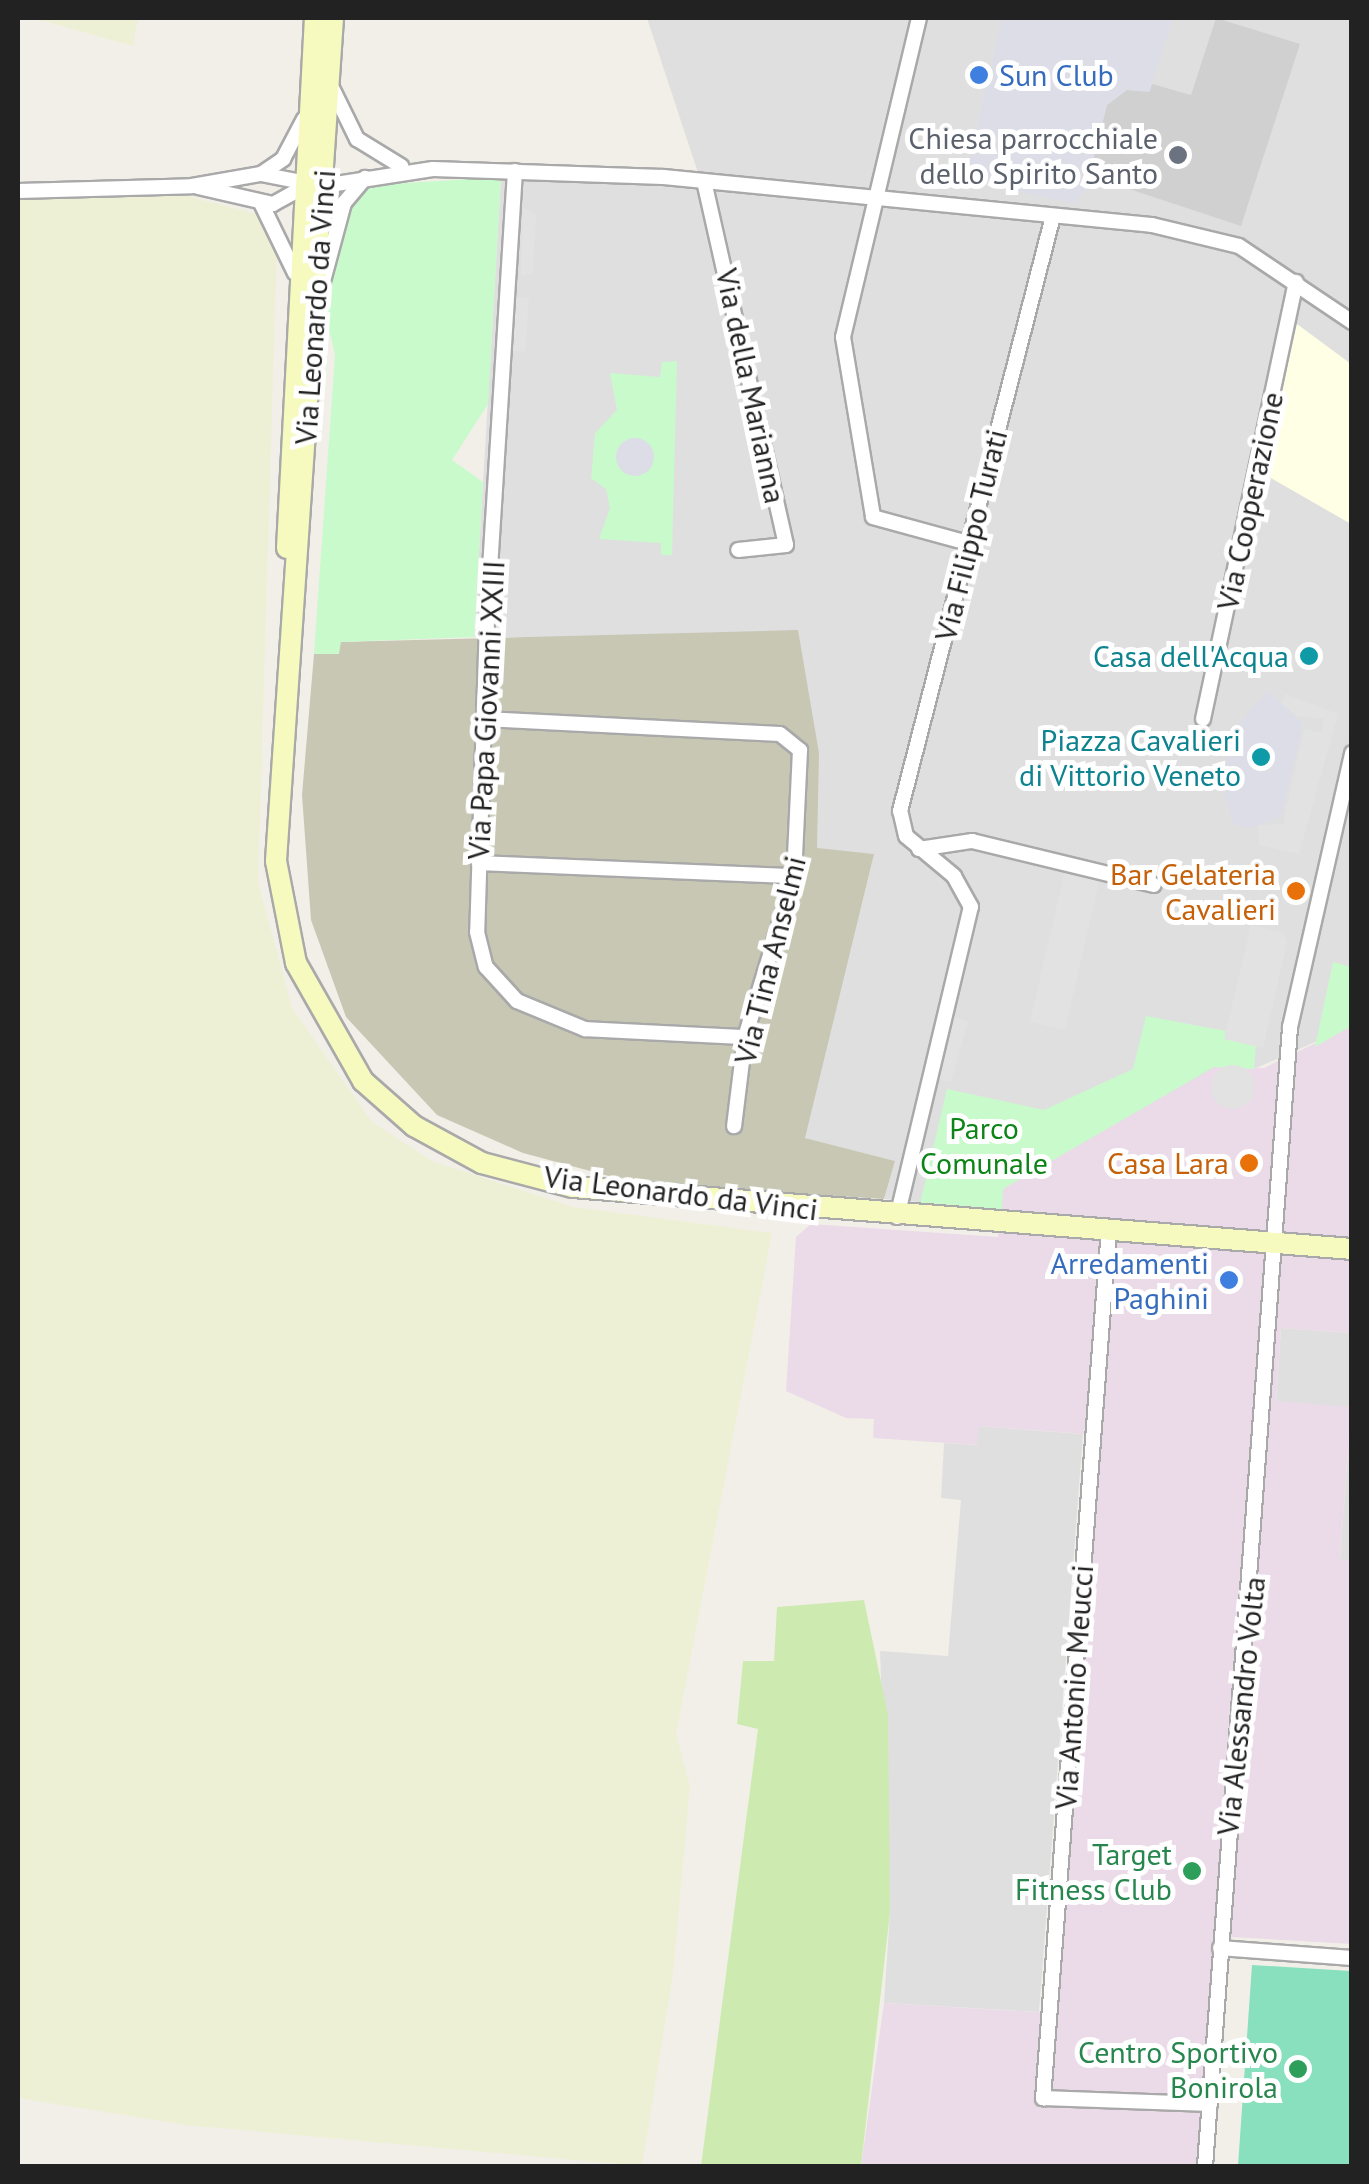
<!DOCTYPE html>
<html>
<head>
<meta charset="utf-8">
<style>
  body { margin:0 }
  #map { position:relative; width:1369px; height:2184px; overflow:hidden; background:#f2efe9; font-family:"PT Sans",sans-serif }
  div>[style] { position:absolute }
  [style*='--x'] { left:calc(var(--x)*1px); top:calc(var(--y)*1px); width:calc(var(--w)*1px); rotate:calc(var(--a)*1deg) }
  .residential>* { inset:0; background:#e0dfdf }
  .industrial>* { inset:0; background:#ebdbe8 }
  .education>* { inset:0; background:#ffffe5 }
  .religious>* { inset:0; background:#d0d0d0 }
  .construction>* { inset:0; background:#c7c7b4 }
  .farmland>* { inset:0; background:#eef0d5 }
  .grass>* { inset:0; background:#cdebb0 }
  .park>* { inset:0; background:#c8facc }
  .pitch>* { inset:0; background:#88e0be }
  .parking>* { inset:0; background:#e2e2e2; transform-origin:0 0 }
  .round { border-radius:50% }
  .plaza>* { inset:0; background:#dddde8 }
  .roads { filter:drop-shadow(2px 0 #a9a9a9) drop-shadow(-2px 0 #a9a9a9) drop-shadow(0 2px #a9a9a9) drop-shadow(0 -2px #a9a9a9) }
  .minor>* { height:14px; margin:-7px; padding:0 7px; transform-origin:7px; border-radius:7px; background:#fff }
  .secondary>* { height:20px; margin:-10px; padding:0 10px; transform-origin:10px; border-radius:10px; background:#f7fabf }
  .dots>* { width:28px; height:28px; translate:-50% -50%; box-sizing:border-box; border:5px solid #fff; border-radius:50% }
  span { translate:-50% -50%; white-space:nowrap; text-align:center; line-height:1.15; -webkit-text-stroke:10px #fff; paint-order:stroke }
  .shop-label { font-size:30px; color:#366cbe }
  .left { translate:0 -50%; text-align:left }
  .right { translate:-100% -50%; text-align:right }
  .worship-label { font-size:30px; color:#5b616d }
  .street-label { font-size:30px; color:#222 }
  .culture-label { font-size:30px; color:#0d838f }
  .food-label { font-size:30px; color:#c56008 }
  .park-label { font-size:30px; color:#0c8416 }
  .leisure-label { font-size:30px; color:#27864d }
  .frame { position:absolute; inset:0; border:20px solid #222; pointer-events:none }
</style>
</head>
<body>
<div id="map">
  <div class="residential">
    <i style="clip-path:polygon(647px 18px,1351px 18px,1351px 1026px,1254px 1069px,1002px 1209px,884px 1199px,895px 1161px,804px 1138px,874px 854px,817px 849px,531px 637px,474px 637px,501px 177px,702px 185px)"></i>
    <i style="clip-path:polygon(1281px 1328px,1351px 1333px,1351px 1561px,1340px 1560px,1351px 1408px,1276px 1402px)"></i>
    <i style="clip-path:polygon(978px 1426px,1083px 1434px,1039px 2012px,884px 2003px,890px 1913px,880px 1651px,948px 1656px,961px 1500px,941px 1498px,944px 1443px,976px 1445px)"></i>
  </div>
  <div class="industrial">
    <i style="clip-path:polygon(1351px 1026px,1351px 1333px,1281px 1328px,1276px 1401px,1351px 1407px,1340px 1559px,1352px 1561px,1351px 1944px,1215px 1936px,1198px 2166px,861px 2166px,884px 2003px,1052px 2013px,1097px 1435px,979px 1426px,977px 1445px,873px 1438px,874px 1419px,846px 1418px,786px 1391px,796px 1237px,811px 1224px,998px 1237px,1002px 1189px,1215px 1067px,1264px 1068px)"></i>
  </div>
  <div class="education">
    <i style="clip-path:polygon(1297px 324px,1351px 364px,1351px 524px,1262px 473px)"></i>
  </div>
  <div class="religious">
    <i style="clip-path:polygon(1216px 18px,1300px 44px,1241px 226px,1108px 182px,1093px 159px,1107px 105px,1126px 90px,1150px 91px,1152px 84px,1191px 95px)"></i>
  </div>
  <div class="construction">
    <i style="clip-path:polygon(798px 630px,819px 753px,817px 848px,874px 854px,805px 1138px,895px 1161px,884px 1199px,635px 1183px,523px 1153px,437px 1115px,346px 1017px,311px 920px,302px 795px,314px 654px,338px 654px,340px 642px)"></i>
  </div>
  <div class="farmland">
    <i style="clip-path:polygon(33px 18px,138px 18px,133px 46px)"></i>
    <i style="clip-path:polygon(179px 194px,257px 214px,277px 244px,258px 882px,292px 1008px,372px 1122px,432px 1161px,573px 1207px,772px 1233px,676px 1734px,690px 1786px,673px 1974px,642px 2166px,185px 2125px,18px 2098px,18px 199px)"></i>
  </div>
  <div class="grass">
    <i style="clip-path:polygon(864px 1600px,888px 1715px,890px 1913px,861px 2166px,701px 2166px,758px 1729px,737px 1724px,743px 1661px,774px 1661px,777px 1607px)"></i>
  </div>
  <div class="park">
    <i style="clip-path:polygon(501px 177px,488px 404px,452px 460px,483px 482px,474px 637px,341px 642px,339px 654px,314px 654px,335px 355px,324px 306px,342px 225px,356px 195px,376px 185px)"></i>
    <i style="clip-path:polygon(677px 361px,672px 555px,661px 555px,661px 543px,599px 539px,610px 508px,606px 489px,591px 478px,595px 433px,617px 410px,610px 373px,660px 377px,662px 362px)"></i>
    <i style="clip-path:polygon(1333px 962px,1351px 967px,1351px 1026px,1315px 1047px)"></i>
    <i style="clip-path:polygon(1146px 1016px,1226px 1031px,1225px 1039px,1256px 1046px,1254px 1069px,1214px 1067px,1003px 1189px,1002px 1209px,920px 1204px,947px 1089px,1044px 1110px,1133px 1069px)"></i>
  </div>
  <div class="pitch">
    <i style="clip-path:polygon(1252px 1965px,1351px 1971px,1351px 2166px,1238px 2166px)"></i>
  </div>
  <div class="parking">
    <i style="clip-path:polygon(523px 207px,536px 214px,533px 273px,521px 276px)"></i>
    <i style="left:516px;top:297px;width:13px;height:54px;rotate:4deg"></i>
    <i style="clip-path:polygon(1286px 694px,1338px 714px,1299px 854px,1259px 845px,1258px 825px,1283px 824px,1304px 729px,1322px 733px,1324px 719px,1295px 716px,1281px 703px)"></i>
    <i style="left:1065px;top:870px;width:36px;height:156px;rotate:13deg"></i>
    <i style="clip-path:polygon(1251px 925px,1283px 932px,1287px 942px,1263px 1048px,1224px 1039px)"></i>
    <i style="left:954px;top:1017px;width:15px;height:64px;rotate:16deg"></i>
    <i class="round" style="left:1211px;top:1065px;width:44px;height:44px"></i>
  </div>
  <div class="plaza">
    <i style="clip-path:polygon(1002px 18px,1173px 18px,1149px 92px,1127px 90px,1107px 105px,1093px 159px,1108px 182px,1095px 182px,1073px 203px,964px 181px)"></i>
    <i class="round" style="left:616px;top:438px;width:38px;height:38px"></i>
    <i style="clip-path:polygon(1268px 691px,1303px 723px,1281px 817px,1250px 828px,1233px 825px,1222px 785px,1233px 730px)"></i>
  </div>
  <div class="roads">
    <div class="minor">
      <i style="--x:919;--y:18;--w:328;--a:103.4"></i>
      <i style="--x:843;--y:337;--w:182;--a:80.5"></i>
      <i style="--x:873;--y:517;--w:98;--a:15.3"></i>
      <i style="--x:333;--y:90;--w:55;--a:63.9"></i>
      <i style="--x:357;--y:139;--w:52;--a:31.5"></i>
      <i style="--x:515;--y:171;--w:450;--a:93.6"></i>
      <i style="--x:487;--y:620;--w:312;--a:91.8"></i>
      <i style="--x:477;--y:932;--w:36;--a:76"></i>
      <i style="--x:486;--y:967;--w:46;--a:47.6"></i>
      <i style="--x:517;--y:1001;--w:74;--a:22.4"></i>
      <i style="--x:585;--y:1029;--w:160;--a:2.9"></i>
      <i style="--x:261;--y:174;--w:27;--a:-34"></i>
      <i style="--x:283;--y:159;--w:45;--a:-62.3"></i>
      <i style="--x:704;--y:181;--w:373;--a:77.3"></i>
      <i style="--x:786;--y:545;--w:48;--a:174.1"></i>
      <i style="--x:198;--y:187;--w:77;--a:12.8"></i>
      <i style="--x:273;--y:204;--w:35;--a:-29"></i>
      <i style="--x:18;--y:191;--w:174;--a:-1.6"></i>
      <i style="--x:192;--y:186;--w:70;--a:-9.9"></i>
      <i style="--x:261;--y:174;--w:63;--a:11"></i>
      <i style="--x:323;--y:186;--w:111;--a:-8.8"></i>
      <i style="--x:433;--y:169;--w:230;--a:2"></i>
      <i style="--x:663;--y:177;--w:491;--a:5.6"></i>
      <i style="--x:1152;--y:225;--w:89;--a:13.6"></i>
      <i style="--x:1239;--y:246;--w:136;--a:33.9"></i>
      <i style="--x:261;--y:203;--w:78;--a:64.1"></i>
      <i style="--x:322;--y:285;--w:85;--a:-75"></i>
      <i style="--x:344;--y:203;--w:33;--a:-50"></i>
      <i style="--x:484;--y:719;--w:296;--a:2.9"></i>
      <i style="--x:780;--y:734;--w:26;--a:39"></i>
      <i style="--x:800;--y:750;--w:126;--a:92.7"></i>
      <i style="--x:794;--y:876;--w:168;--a:106.9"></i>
      <i style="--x:745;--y:1037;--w:90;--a:97"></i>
      <i style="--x:1203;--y:719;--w:447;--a:-78"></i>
      <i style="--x:919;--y:849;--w:54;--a:-8.6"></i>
      <i style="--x:972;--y:841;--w:187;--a:13.6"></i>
      <i style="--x:479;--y:863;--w:315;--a:2.4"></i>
      <i style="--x:897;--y:1217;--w:319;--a:-76.6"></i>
      <i style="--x:971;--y:907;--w:35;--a:-119"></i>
      <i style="--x:954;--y:876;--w:62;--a:-140.2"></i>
      <i style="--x:906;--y:836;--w:26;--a:-103"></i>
      <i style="--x:900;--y:811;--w:614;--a:-75.58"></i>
      <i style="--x:1109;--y:1229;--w:872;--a:94.34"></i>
      <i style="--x:1043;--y:2098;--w:167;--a:2.1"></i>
      <i style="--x:1220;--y:1948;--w:132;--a:4.3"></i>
      <i style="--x:1205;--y:2166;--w:1142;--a:-85.73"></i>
      <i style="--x:1290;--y:1027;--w:281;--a:-77.2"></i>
    </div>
    <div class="secondary">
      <i style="--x:333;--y:18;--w:845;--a:93.87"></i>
      <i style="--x:276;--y:861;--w:104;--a:78.9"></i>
      <i style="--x:296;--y:963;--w:136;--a:60.4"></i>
      <i style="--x:363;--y:1081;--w:68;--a:41.4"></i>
      <i style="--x:414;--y:1126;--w:77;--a:28.6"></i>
      <i style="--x:482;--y:1163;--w:94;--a:14.8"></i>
      <i style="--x:573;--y:1187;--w:781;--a:4.55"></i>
      <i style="--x:287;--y:548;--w:531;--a:-86.98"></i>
    </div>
  </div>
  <div class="dots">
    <i style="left:979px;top:75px;background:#3f7fe0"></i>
    <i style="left:1178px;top:155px;background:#6b7280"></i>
    <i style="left:1309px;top:656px;background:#0f9aa8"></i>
    <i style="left:1261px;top:757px;background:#0f9aa8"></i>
    <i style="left:1296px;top:891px;background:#e8710a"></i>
    <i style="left:1249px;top:1163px;background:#e8710a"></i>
    <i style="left:1229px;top:1280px;background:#3f7fe0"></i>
    <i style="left:1192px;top:1871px;background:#2e9e5b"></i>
    <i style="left:1298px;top:2069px;background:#2e9e5b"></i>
  </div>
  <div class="shop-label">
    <span class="left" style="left:999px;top:75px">Sun Club</span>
    <span class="right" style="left:1209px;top:1280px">Arredamenti<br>Paghini</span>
  </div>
  <div class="worship-label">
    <span class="right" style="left:1158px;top:155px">Chiesa parrocchiale<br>dello Spirito Santo</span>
  </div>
  <div class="street-label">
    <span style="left:315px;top:307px;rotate:-86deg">Via Leonardo da Vinci</span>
    <span style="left:751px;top:386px;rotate:78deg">Via della Marianna</span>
    <span style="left:1250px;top:501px;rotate:-78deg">Via Cooperazione</span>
    <span style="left:971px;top:535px;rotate:-76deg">Via Filippo Turati</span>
    <span style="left:486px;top:710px;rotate:-87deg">Via Papa Giovanni XXIII</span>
    <span style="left:770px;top:960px;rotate:-76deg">Via Tina Anselmi</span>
    <span style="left:681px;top:1193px;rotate:7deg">Via Leonardo da Vinci</span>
    <span style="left:1074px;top:1687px;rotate:-86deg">Via Antonio Meucci</span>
    <span style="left:1241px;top:1706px;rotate:-84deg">Via Alessandro Volta</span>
  </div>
  <div class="culture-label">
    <span class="right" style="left:1289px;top:656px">Casa dell'Acqua</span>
    <span class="right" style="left:1241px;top:757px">Piazza Cavalieri<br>di Vittorio Veneto</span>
  </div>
  <div class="food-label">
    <span class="right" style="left:1276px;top:891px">Bar Gelateria<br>Cavalieri</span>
    <span class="right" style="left:1229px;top:1163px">Casa Lara</span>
  </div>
  <div class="park-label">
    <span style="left:984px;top:1145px">Parco<br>Comunale</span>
  </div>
  <div class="leisure-label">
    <span class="right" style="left:1172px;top:1871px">Target<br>Fitness Club</span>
    <span class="right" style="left:1278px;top:2069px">Centro Sportivo<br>Bonirola</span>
  </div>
  <div class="frame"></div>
</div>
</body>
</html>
